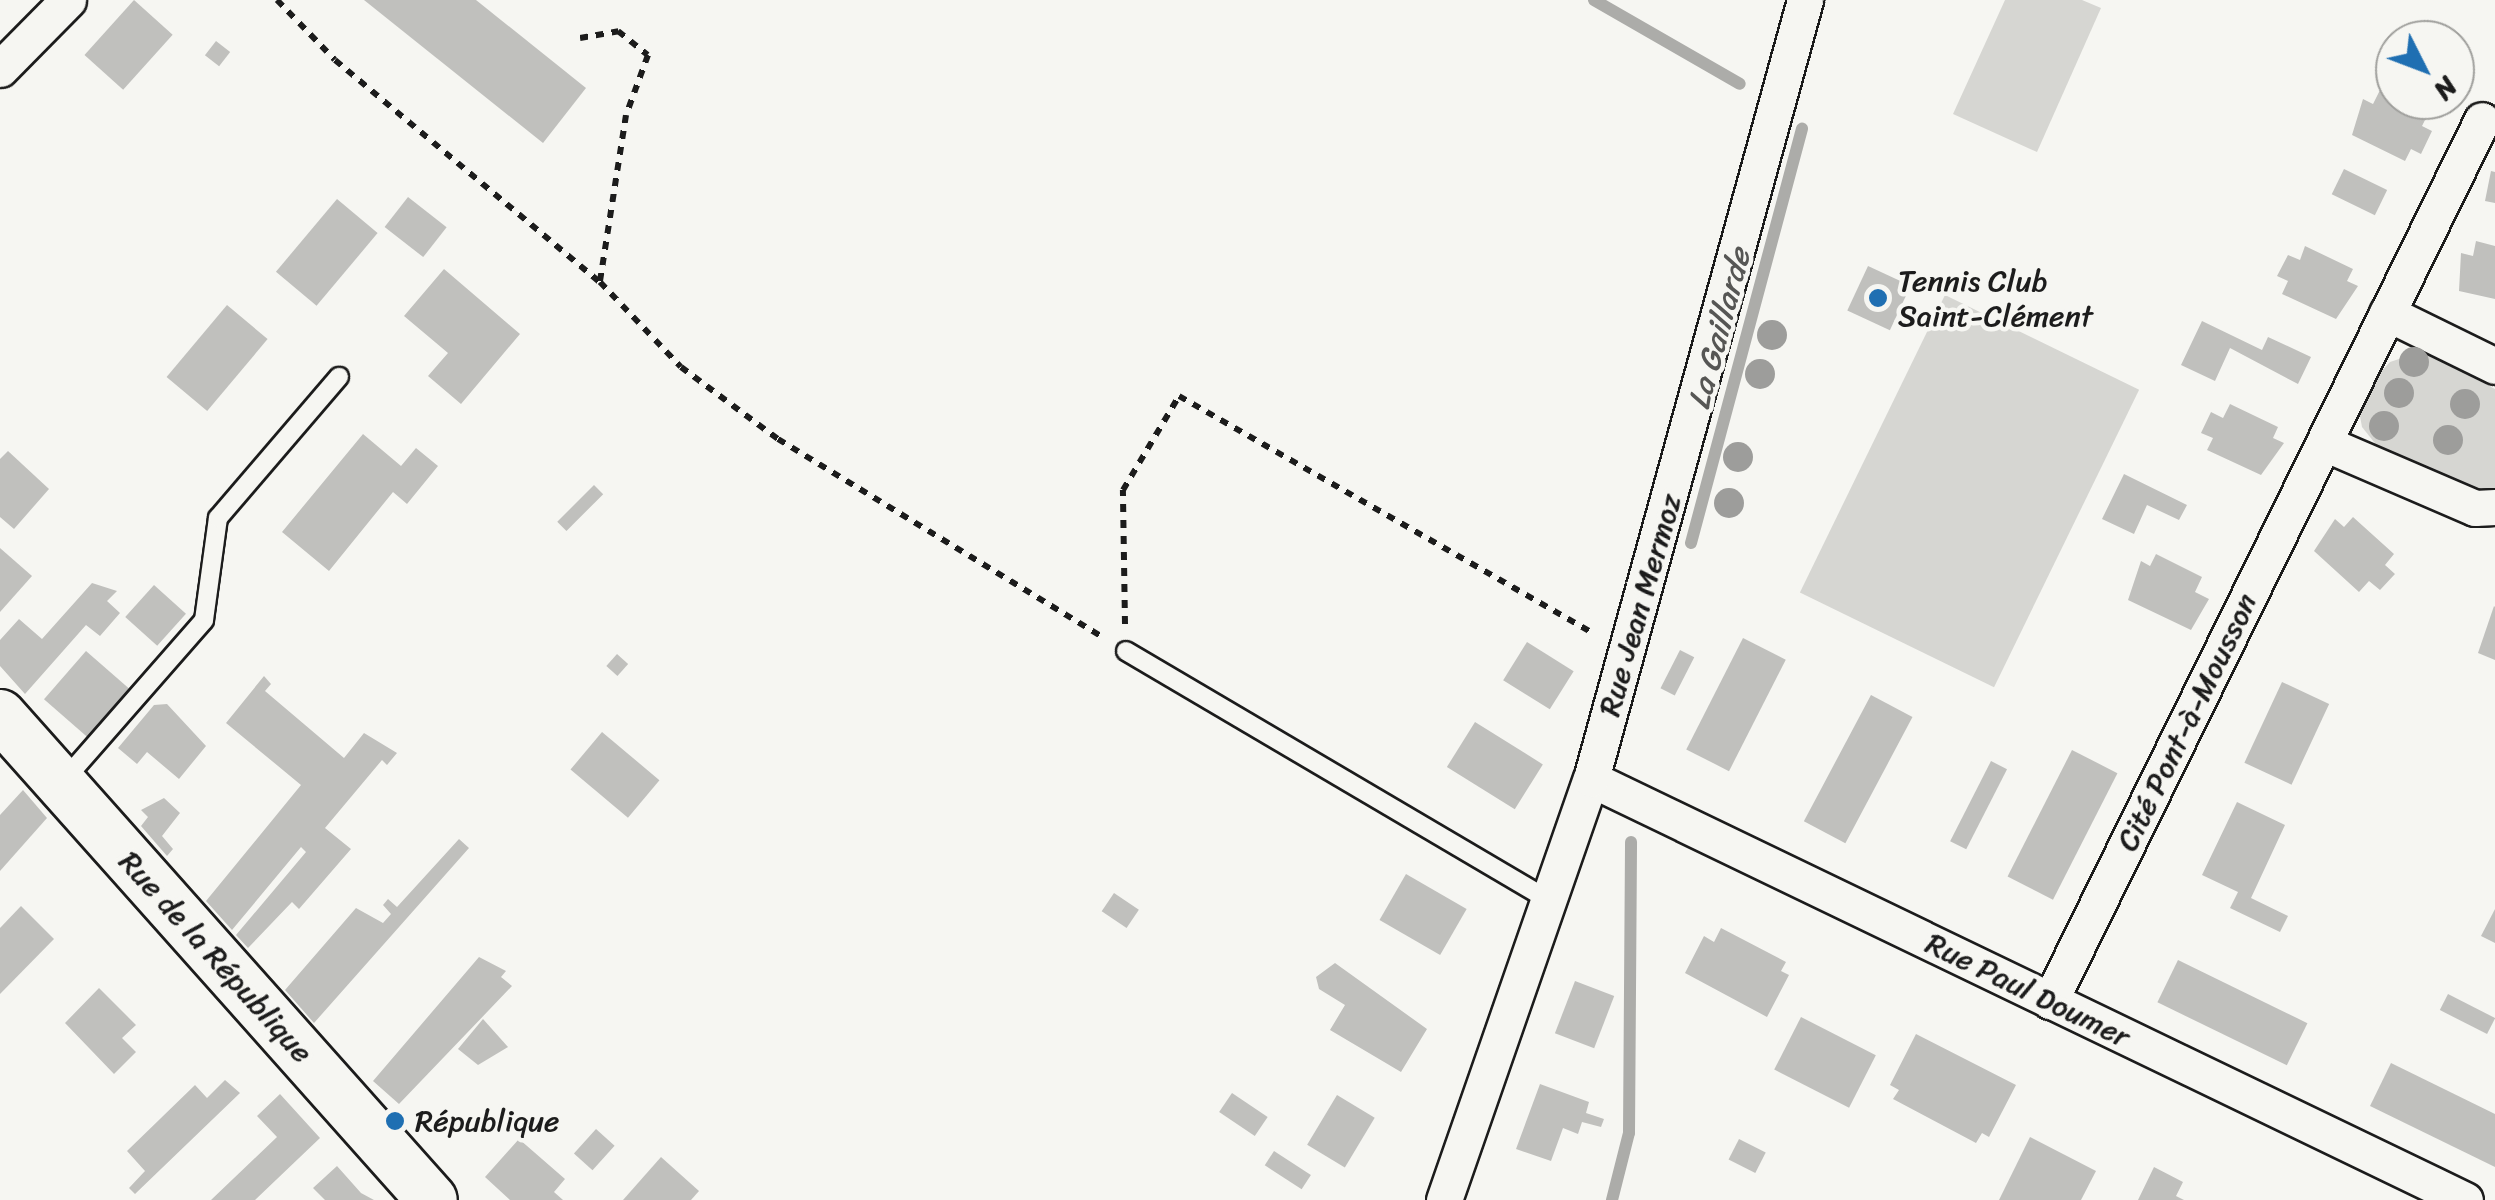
<!DOCTYPE html>
<html>
<head>
<meta charset="utf-8">
<style>
  body { margin:0 }
  #map { position:relative; width:2495px; height:1200px; overflow:hidden; background:#f6f6f2; font-family:Sriracha,sans-serif }
  div>[style] { position:absolute }
  [style*='--x'] { left:calc(var(--x)*1px); top:calc(var(--y)*1px); width:calc(var(--w)*1px); rotate:calc(var(--a)*1deg) }
  .green>* { inset:0; background:#d6d6d2; transform-origin:0 0 }
  .stream>* { height:12px; margin:-6px; padding:0 6px; transform-origin:6px; border-radius:6px; background:#acaca9 }
  .building>* { inset:0; background:#c0c0bd; transform-origin:0 0 }
  .path>* { height:6px; margin-top:-3px; transform-origin:0; background:repeating-linear-gradient(90deg,#1c1c1c 0 8px,transparent 0 16px) }
  .roads { filter:drop-shadow(2px 0 #1c1c1c) drop-shadow(-2px 0 #1c1c1c) drop-shadow(0 2px #1c1c1c) drop-shadow(0 -2px #1c1c1c) }
  .lane>* { height:18px; margin:-9px; padding:0 9px; transform-origin:9px; border-radius:9px; background:#f6f6f2 }
  .street>* { height:35px; margin:-17.5px; padding:0 17.5px; transform-origin:17.5px; border-radius:17.5px; background:#f6f6f2 }
  .secondary>* { height:50px; margin:-25px; padding:0 25px; transform-origin:25px; border-radius:25px; background:#f6f6f2 }
  .trees>* { width:30px; height:30px; margin:-15px; border-radius:50%; background:#9d9d9b }
  .dots>* { width:28px; height:28px; translate:-50% -50%; box-sizing:border-box; border:5px solid #f6f6f2; border-radius:50% }
  span { translate:-50% -50%; white-space:nowrap; text-align:center; line-height:1.15; -webkit-text-stroke:9px #f6f6f2; paint-order:stroke }
  .poi-label { font-size:30px; color:#1c1c1c }
  .left { translate:0 -50%; text-align:left }
  .street-label { font-size:30px; color:#1c1c1c }
  .water-label { font-size:32px; color:#565654; font-style:italic }
  .north { position:absolute; left:2375px; top:20px; width:100px; height:100px; box-sizing:border-box; background:#f6f6f2; border:2px solid #9f9f9c; border-radius:50%; rotate:132deg; font-size:28px; font-weight:700; line-height:40px; text-align:center; color:#1c1c1c }
  .north::after { content:''; display:block; margin:auto; width:35px; height:45px; background:#1f6fb2; clip-path:polygon(50% 0,100% 100%,50% 72%,0 100%) }
</style>
</head>
<body>
<div id="map">
  <div class="green">
    <i style="clip-path:polygon(2005px 0,2082px 0,2101px 8px,2037px 152px,1953px 114px)"></i>
    <i style="left:1945px;top:295px;width:216px;height:331px;rotate:26deg"></i>
    <i style="clip-path:polygon(2423px 351px,2495px 389px,2495px 493px,2468px 493px,2382px 452px,2362px 427px,2359px 411px,2377px 376px,2390px 362px)"></i>
  </div>
  <div class="stream">
    <i style="--x:1594;--y:0;--w:168;--a:29.9"></i>
    <i style="--x:1691;--y:543;--w:429;--a:-75"></i>
    <i style="--x:1612;--y:1200;--w:69;--a:-75.8"></i>
    <i style="--x:1629;--y:1133;--w:291;--a:-89.6"></i>
  </div>
  <div class="building">
    <i style="left:134px;top:0;width:52px;height:74px;rotate:42deg"></i>
    <i style="clip-path:polygon(364px 0,476px 0,586px 88px,543px 143px)"></i>
    <i style="left:216px;top:41px;width:18px;height:18px;rotate:38deg"></i>
    <i style="clip-path:polygon(2380px 90px,2428px 114px,2422px 126px,2432px 131px,2421px 154px,2411px 149px,2405px 161px,2352px 135px,2363px 99px,2373px 104px)"></i>
    <i style="left:2344px;top:169px;width:48px;height:28px;rotate:26deg"></i>
    <i style="clip-path:polygon(2491px 171px,2495px 172px,2495px 203px,2485px 201px)"></i>
    <i style="left:408px;top:197px;width:49px;height:38px;rotate:38deg"></i>
    <i style="left:337px;top:199px;width:53px;height:95px;rotate:40deg"></i>
    <i style="clip-path:polygon(2476px 241px,2495px 246px,2495px 299px,2459px 291px,2461px 253px,2473px 256px)"></i>
    <i style="clip-path:polygon(2305px 246px,2353px 269px,2347px 281px,2358px 286px,2336px 319px,2282px 294px,2288px 281px,2277px 276px,2288px 255px,2300px 260px)"></i>
    <i style="left:1868px;top:266px;width:47px;height:49px;rotate:25deg"></i>
    <i style="clip-path:polygon(444px 269px,520px 334px,461px 404px,428px 376px,448px 353px,404px 316px)"></i>
    <i style="left:227px;top:305px;width:53px;height:94px;rotate:40deg"></i>
    <i style="clip-path:polygon(2202px 321px,2262px 350px,2268px 337px,2311px 357px,2298px 384px,2230px 348px,2215px 381px,2181px 365px)"></i>
    <i style="clip-path:polygon(2230px 404px,2278px 427px,2273px 438px,2284px 443px,2261px 475px,2207px 450px,2213px 438px,2201px 433px,2211px 412px,2223px 418px)"></i>
    <i style="clip-path:polygon(363px 434px,401px 466px,416px 448px,438px 466px,407px 504px,393px 492px,329px 571px,282px 532px)"></i>
    <i style="clip-path:polygon(8px 451px,49px 489px,14px 529px,0 517px,0 459px)"></i>
    <i style="clip-path:polygon(2124px 474px,2187px 505px,2179px 520px,2147px 505px,2134px 534px,2102px 519px)"></i>
    <i style="left:594px;top:485px;width:13px;height:52px;rotate:45deg"></i>
    <i style="clip-path:polygon(2353px 517px,2394px 554px,2385px 565px,2395px 574px,2380px 590px,2369px 581px,2359px 592px,2314px 551px,2335px 519px,2344px 527px)"></i>
    <i style="clip-path:polygon(0 548px,32px 576px,0 612px)"></i>
    <i style="clip-path:polygon(2156px 554px,2202px 577px,2195px 592px,2209px 599px,2191px 630px,2128px 600px,2141px 561px,2150px 566px)"></i>
    <i style="clip-path:polygon(92px 583px,117px 591px,107px 601px,120px 613px,100px 636px,86px 625px,25px 694px,0 666px,0 640px,19px 619px,42px 639px)"></i>
    <i style="left:154px;top:585px;width:43px;height:43px;rotate:42deg"></i>
    <i style="clip-path:polygon(2494px 606px,2495px 607px,2495px 660px,2478px 653px)"></i>
    <i style="left:1743px;top:638px;width:48px;height:125px;rotate:27deg"></i>
    <i style="left:1527px;top:642px;width:55px;height:45px;rotate:32deg"></i>
    <i style="left:1680px;top:650px;width:16px;height:43px;rotate:27deg"></i>
    <i style="left:86px;top:651px;width:57px;height:64px;rotate:41deg"></i>
    <i style="left:617px;top:654px;width:15px;height:16px;rotate:42deg"></i>
    <i style="clip-path:polygon(264px 676px,271px 684px,265px 691px,344px 758px,364px 733px,397px 753px,387px 765px,382px 760px,325px 828px,351px 849px,299px 909px,292px 902px,248px 948px,236px 935px,306px 852px,301px 847px,232px 930px,206px 901px,301px 785px,226px 723px)"></i>
    <i style="left:2282px;top:682px;width:52px;height:89px;rotate:25deg"></i>
    <i style="left:1871px;top:695px;width:47px;height:143px;rotate:28deg"></i>
    <i style="clip-path:polygon(167px 704px,206px 746px,179px 779px,147px 752px,137px 764px,118px 748px,154px 705px)"></i>
    <i style="left:1475px;top:722px;width:80px;height:53px;rotate:32deg"></i>
    <i style="left:602px;top:732px;width:75px;height:49px;rotate:40deg"></i>
    <i style="left:2072px;top:750px;width:51px;height:142px;rotate:27deg"></i>
    <i style="left:1991px;top:761px;width:18px;height:90px;rotate:27deg"></i>
    <i style="clip-path:polygon(23px 790px,47px 818px,0 871px,0 815px)"></i>
    <i style="clip-path:polygon(164px 798px,180px 813px,162px 836px,173px 849px,167px 856px,141px 826px,148px 817px,141px 810px)"></i>
    <i style="clip-path:polygon(2237px 802px,2285px 825px,2251px 898px,2288px 916px,2280px 932px,2230px 908px,2238px 892px,2202px 875px)"></i>
    <i style="clip-path:polygon(459px 839px,469px 848px,314px 1023px,285px 990px,356px 908px,383px 923px,391px 914px,383px 905px,388px 899px,397px 907px)"></i>
    <i style="left:1406px;top:874px;width:70px;height:53px;rotate:30deg"></i>
    <i style="left:1114px;top:893px;width:30px;height:22px;rotate:34deg"></i>
    <i style="clip-path:polygon(21px 906px,54px 939px,0 994px,0 928px)"></i>
    <i style="clip-path:polygon(2495px 909px,2495px 943px,2481px 936px)"></i>
    <i style="clip-path:polygon(1721px 928px,1786px 962px,1781px 971px,1789px 975px,1767px 1017px,1685px 973px,1704px 936px,1714px 942px)"></i>
    <i style="clip-path:polygon(479px 957px,506px 971px,501px 977px,512px 986px,399px 1104px,373px 1081px)"></i>
    <i style="left:2178px;top:960px;width:144px;height:47px;rotate:26deg"></i>
    <i style="clip-path:polygon(1335px 963px,1427px 1029px,1401px 1072px,1330px 1030px,1345px 1005px,1319px 989px,1316px 977px)"></i>
    <i style="left:1575px;top:981px;width:42px;height:56px;rotate:21deg"></i>
    <i style="clip-path:polygon(99px 988px,136px 1025px,122px 1038px,136px 1052px,114px 1074px,65px 1023px)"></i>
    <i style="left:2448px;top:994px;width:53px;height:18px;rotate:27deg"></i>
    <i style="left:1801px;top:1017px;width:84px;height:59px;rotate:27deg"></i>
    <i style="clip-path:polygon(483px 1019px,508px 1047px,478px 1065px,458px 1049px)"></i>
    <i style="clip-path:polygon(1916px 1034px,2016px 1085px,1989px 1137px,1982px 1133px,1976px 1143px,1893px 1099px,1899px 1090px,1890px 1085px)"></i>
    <i style="clip-path:polygon(2391px 1063px,2495px 1114px,2495px 1167px,2370px 1106px)"></i>
    <i style="clip-path:polygon(225px 1080px,240px 1093px,135px 1194px,129px 1188px,145px 1171px,127px 1151px,195px 1085px,207px 1098px)"></i>
    <i style="clip-path:polygon(1540px 1084px,1589px 1102px,1586px 1113px,1604px 1119px,1601px 1127px,1582px 1122px,1578px 1134px,1563px 1128px,1551px 1161px,1516px 1149px)"></i>
    <i style="left:1232px;top:1093px;width:43px;height:23px;rotate:34deg"></i>
    <i style="clip-path:polygon(280px 1094px,320px 1138px,255px 1200px,211px 1200px,277px 1137px,257px 1116px)"></i>
    <i style="left:1337px;top:1095px;width:44px;height:58px;rotate:31deg"></i>
    <i style="left:596px;top:1129px;width:25px;height:33px;rotate:42deg"></i>
    <i style="clip-path:polygon(2030px 1137px,2096px 1171px,2081px 1200px,1999px 1200px)"></i>
    <i style="clip-path:polygon(519px 1139px,565px 1179px,554px 1192px,563px 1200px,510px 1200px,485px 1177px)"></i>
    <i style="left:1739px;top:1139px;width:30px;height:23px;rotate:27deg"></i>
    <i style="left:1274px;top:1151px;width:44px;height:17px;rotate:33deg"></i>
    <i style="clip-path:polygon(661px 1157px,699px 1191px,691px 1200px,623px 1200px)"></i>
    <i style="clip-path:polygon(337px 1166px,361px 1193px,374px 1200px,325px 1200px,313px 1188px)"></i>
    <i style="clip-path:polygon(2154px 1167px,2183px 1182px,2176px 1196px,2184px 1200px,2138px 1200px)"></i>
  </div>
  <div class="path">
    <i style="--x:277;--y:0;--w:83;--a:46"></i>
    <i style="--x:335;--y:60;--w:346;--a:40"></i>
    <i style="--x:600;--y:282;--w:117;--a:46.4"></i>
    <i style="--x:681;--y:367;--w:121;--a:36.6"></i>
    <i style="--x:778;--y:439;--w:381;--a:31.4"></i>
    <i style="--x:580;--y:38;--w:39;--a:-10"></i>
    <i style="--x:618;--y:31;--w:38;--a:39"></i>
    <i style="--x:648;--y:55;--w:64;--a:110.1"></i>
    <i style="--x:626;--y:115;--w:168;--a:98.9"></i>
    <i style="--x:1125;--y:624;--w:134;--a:-90.9"></i>
    <i style="--x:1123;--y:490;--w:109;--a:-59.2"></i>
    <i style="--x:1179;--y:396;--w:479;--a:29.8"></i>
  </div>
  <div class="roads">
    <div class="lane">
      <i style="--x:1126;--y:651;--w:491;--a:30.5"></i>
      <i style="--x:65;--y:779;--w:211;--a:-48.8"></i>
      <i style="--x:204;--y:620;--w:103;--a:-82.2"></i>
      <i style="--x:218;--y:518;--w:186;--a:-49.4"></i>
    </div>
    <div class="street">
      <i style="--x:0;--y:69;--w:97;--a:-45.4"></i>
      <i style="--x:2387;--y:313;--w:120;--a:26.1"></i>
      <i style="--x:2324;--y:443;--w:164;--a:23.3"></i>
      <i style="--x:2475;--y:508;--w:20;--a:-3"></i>
      <i style="--x:1591;--y:779;--w:970;--a:25.72"></i>
      <i style="--x:2050;--y:1001;--w:981;--a:-63.88"></i>
      <i style="--x:1444;--y:1200;--w:446;--a:-70.8"></i>
      <i style="--x:1591;--y:779;--w:808;--a:-74.64"></i>
    </div>
    <div class="secondary">
      <i style="--x:0;--y:715;--w:649;--a:48.31"></i>
    </div>
  </div>
  <div class="trees">
    <i style="left:1772px;top:335px"></i>
    <i style="left:2414px;top:362px"></i>
    <i style="left:1760px;top:374px"></i>
    <i style="left:2399px;top:393px"></i>
    <i style="left:2465px;top:404px"></i>
    <i style="left:2384px;top:426px"></i>
    <i style="left:2448px;top:440px"></i>
    <i style="left:1738px;top:457px"></i>
    <i style="left:1729px;top:503px"></i>
  </div>
  <div class="dots">
    <i style="left:1878px;top:298px;background:#1f6fb2"></i>
    <i style="left:395px;top:1121px;background:#1f6fb2"></i>
  </div>
  <div class="poi-label">
    <span class="left" style="left:1898px;top:298px">Tennis Club<br>Saint-Clément</span>
    <span class="left" style="left:415px;top:1121px">République</span>
  </div>
  <div class="street-label">
    <span style="left:1640px;top:605px;rotate:-74deg">Rue Jean Mermoz</span>
    <span style="left:2187px;top:722px;rotate:-64deg">Cité Pont-à-Mousson</span>
    <span style="left:216px;top:957px;rotate:48deg">Rue de la République</span>
    <span style="left:2028px;top:990px;rotate:26deg">Rue Paul Doumer</span>
  </div>
  <div class="water-label">
    <span style="left:1720px;top:329px;rotate:-75deg">La Gaillarde</span>
  </div>
  <div class="north">N</div>
</div>
</body>
</html>
